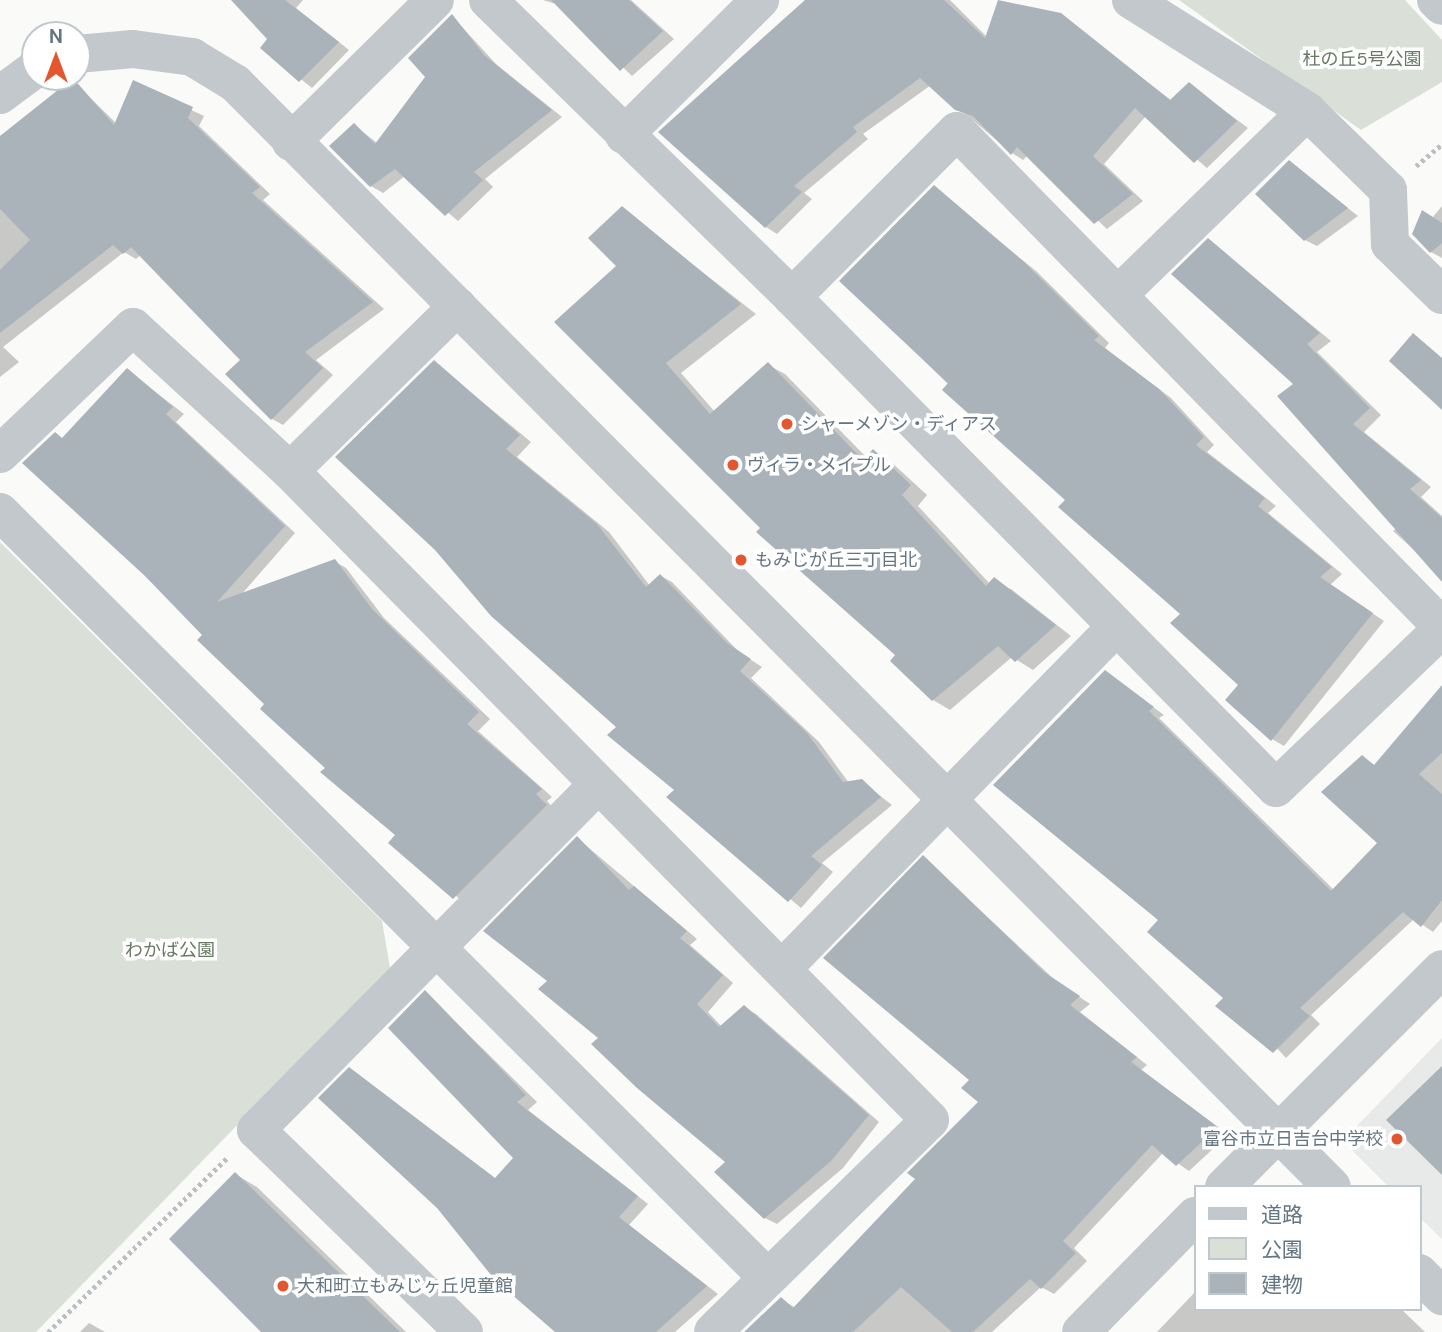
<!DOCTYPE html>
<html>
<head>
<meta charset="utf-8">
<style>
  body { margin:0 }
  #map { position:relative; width:1442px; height:1332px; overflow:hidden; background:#fafaf8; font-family:"DM Sans","Noto Sans JP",sans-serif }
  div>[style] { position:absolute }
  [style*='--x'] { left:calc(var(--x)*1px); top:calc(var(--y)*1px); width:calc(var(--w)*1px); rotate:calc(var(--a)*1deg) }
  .built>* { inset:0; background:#e8e9e9 }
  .green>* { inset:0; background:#dadfd7 }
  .shadow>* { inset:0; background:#0003 }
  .building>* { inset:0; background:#aab3b9 }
  .path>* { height:4.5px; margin-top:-2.25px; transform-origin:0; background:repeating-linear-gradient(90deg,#bbbfc2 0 3.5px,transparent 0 7px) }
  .minor>* { height:38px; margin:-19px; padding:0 19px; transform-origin:19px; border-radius:19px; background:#c3c8cc }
  .dots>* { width:19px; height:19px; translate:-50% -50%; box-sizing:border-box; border:4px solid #fff; border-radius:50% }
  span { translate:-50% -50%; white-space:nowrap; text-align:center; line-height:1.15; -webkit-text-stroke:7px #fff; paint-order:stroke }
  .park-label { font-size:18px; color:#687a64 }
  .poi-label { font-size:18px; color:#657683 }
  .left { translate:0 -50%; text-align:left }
  .right { translate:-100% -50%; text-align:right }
  .legend { position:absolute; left:1194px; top:1185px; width:228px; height:126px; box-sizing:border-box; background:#fff; border:2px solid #c1c8cd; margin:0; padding:9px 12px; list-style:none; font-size:21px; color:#657683 }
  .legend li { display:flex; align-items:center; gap:14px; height:35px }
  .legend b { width:35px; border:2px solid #c1c8cd }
  .north { position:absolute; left:21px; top:21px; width:70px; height:70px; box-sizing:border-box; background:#fff; border:2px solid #c1c8cd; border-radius:50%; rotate:0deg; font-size:19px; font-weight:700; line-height:28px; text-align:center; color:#657683 }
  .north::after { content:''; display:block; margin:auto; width:24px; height:32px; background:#e4572e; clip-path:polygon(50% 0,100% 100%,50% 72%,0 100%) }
</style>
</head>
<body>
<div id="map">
  <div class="built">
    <i style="clip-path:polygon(1442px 1038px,1442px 1239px,1419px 1217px,1419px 1187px,1389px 1187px,1350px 1148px,1352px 1131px)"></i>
  </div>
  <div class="green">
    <i style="clip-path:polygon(1179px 0,1405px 0,1442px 40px,1442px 82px,1361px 130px)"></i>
    <i style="clip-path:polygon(0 542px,382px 921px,390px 968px,36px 1332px,0 1332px)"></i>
  </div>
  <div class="shadow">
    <i style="clip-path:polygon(234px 0,303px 0,296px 8px,349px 50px,312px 88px,262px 48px,269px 39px)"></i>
    <i style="clip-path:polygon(631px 0,674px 39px,632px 76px,559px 5px,543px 0)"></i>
    <i style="clip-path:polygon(808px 0,950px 0,987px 37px,1060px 14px,1172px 101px,1189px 84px,1248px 128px,1207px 168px,1146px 116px,1104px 164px,1143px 201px,1107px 229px,1028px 155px,1023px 160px,1012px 153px,931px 85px,863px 134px,868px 139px,804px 193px,812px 199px,777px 234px,766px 227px)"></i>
    <i style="clip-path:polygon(452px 16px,496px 64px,562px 117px,485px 179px,493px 187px,458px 221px,405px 176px,383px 193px,371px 186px,354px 125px,377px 143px,428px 77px)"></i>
    <i style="clip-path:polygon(73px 81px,116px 123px,134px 83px,204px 116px,199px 126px,270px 194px,263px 200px,384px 309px,316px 360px,333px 375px,283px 425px,272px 419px,242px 360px,141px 255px,136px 259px,124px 252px,3px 347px,19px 362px,0 377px,0 140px)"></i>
    <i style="clip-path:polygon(1289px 162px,1358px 216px,1317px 246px,1305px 240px)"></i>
    <i style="clip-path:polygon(934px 188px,1036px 271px,1109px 343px,1105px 348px,1171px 398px,1214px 445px,1207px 452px,1276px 506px,1268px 513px,1342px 574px,1330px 585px,1384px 621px,1284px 746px,1272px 739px,1241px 685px,1183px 613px,842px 281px)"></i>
    <i style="clip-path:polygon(1442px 206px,1442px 258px,1431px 252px,1432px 218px)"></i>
    <i style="clip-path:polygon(622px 209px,756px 314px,681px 373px,715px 412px,768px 365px,785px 374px,867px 458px,873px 452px,890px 461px,927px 495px,918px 506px,990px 584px,1011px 589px,1071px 636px,1033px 670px,1012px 657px,950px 710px,933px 700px,897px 655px,556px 322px,619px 266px)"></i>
    <i style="clip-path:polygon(1208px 240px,1331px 341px,1317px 352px,1381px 415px,1364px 432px,1431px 487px,1421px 497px,1442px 516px,1442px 575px,1393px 531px,1399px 526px,1296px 384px)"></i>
    <i style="clip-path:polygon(434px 362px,531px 442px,517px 457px,609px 532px,650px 586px,661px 576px,672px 582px,739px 652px,762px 667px,751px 678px,819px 742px,849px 783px,861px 781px,892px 805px,822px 863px,833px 872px,801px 908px,669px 797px,676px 790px,619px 727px,543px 662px,437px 549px)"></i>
    <i style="clip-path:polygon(127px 370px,184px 414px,176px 422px,295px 533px,241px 595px,334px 561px,346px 568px,384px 618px,490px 719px,478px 731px,552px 797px,547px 801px,557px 812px,466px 904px,390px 843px,397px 835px,205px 635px,64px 439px)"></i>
    <i style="clip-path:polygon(1105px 672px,1164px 715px,1159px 718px,1334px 890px,1379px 843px,1362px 757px,1376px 766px,1442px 689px,1442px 921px,1433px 932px,1414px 919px,1311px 1015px,1320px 1024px,1286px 1058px,1160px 920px)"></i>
    <i style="clip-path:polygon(577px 838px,697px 939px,690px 945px,733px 983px,708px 1012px,722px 1027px,744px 1007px,756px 1014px,879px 1122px,843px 1168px,777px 1224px,765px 1218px,728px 1162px,549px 981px)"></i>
    <i style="clip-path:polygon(924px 858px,1056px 981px,1090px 1004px,1080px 1012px,1147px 1065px,1141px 1070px,1228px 1135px,1189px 1171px,1163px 1153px,1074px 1248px,1087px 1261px,1054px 1294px,1041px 1287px,992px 1332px,757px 1332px,781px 1299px,796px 1308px,918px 1179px,980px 1102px)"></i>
    <i style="clip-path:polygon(425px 992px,537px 1102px,528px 1110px,648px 1204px,629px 1225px,718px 1294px,675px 1332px,558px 1332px,349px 1069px,496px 1179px,516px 1158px)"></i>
    <i style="clip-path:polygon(235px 1174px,257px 1187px,406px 1332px,264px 1332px)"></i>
    <i style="clip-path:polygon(1195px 1292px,1195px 1309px,1401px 1309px,1425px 1332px,1157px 1332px)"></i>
    <i style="clip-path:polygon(89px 1323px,105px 1332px,80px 1332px)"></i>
  </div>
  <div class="building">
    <i style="clip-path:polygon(231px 0,285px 0,339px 42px,299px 82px,260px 48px,267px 39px)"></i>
    <i style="clip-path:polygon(551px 0,629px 0,663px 31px,620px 71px)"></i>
    <i style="clip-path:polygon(805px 0,944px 0,985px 38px,998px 0,1061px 13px,1170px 100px,1189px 82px,1237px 121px,1194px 163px,1135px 108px,1093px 156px,1133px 194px,1094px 224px,1017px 147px,1011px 155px,973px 116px,955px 110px,920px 78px,853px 127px,857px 132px,794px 186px,802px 192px,765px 228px,658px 132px)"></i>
    <i style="clip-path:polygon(452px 14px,484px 55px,552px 110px,474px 172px,483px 180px,445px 216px,395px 169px,370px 187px,329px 146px,354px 123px,375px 144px,425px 77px,408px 58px)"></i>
    <i style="clip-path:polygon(73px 78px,114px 125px,133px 80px,193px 107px,188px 118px,260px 187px,252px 193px,373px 302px,305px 352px,323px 368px,271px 420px,225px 374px,240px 360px,131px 247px,123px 254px,113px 245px,0 333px,0 270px,30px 240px,0 209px,0 136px)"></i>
    <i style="clip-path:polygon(1289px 160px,1348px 208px,1304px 241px,1255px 194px)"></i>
    <i style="clip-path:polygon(934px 185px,1024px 262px,1099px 336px,1094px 340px,1159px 389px,1204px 437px,1196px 445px,1265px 498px,1258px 506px,1332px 567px,1320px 577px,1373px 613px,1271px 741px,1225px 700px,1238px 685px,1170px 623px,1180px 614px,1058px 507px,1065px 500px,942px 390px,948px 383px,839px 281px)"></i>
    <i style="clip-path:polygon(622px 206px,741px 304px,666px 363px,710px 414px,768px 362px,863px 460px,873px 449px,911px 485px,902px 495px,986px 586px,994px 577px,1056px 625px,1015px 662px,998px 646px,932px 701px,890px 661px,895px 655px,756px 532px,760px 528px,554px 322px,616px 266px,588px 238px)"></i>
    <i style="clip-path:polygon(1422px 210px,1442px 223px,1442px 243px,1430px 253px,1412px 234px)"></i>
    <i style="clip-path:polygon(1208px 238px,1320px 333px,1307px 344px,1370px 408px,1353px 424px,1421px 480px,1410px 489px,1442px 518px,1442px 582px,1277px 396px,1293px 384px,1171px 274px)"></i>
    <i style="clip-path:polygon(1413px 333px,1442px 358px,1442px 410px,1389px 361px)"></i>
    <i style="clip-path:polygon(434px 360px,520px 435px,506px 449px,597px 524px,646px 587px,660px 574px,727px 643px,751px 659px,740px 671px,807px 733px,843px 782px,862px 779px,881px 797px,811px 856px,822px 865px,788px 902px,666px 797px,674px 790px,607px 735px,616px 727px,491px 616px,435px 550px,335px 457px)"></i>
    <i style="clip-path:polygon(127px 368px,173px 407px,166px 414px,285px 526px,217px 602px,335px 559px,372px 609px,479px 712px,467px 724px,542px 789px,536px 794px,547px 805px,453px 899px,388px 843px,395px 835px,320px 772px,325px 768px,260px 709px,264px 704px,197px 640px,202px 635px,145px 576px,22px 463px,55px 432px,62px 438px)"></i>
    <i style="clip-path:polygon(1105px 670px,1154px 707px,1149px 711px,1331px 891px,1377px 843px,1321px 792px,1362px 755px,1374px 765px,1442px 685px,1442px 753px,1419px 774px,1442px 794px,1442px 900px,1421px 927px,1403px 912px,1300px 1008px,1310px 1016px,1273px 1053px,1215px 1006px,1223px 998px,1147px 932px,1158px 920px,993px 785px)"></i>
    <i style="clip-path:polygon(577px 836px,629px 890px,634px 886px,687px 931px,680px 938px,723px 975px,697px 1004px,719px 1027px,744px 1005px,869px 1115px,831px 1161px,764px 1219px,714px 1172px,725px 1162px,637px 1088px,591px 1044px,598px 1038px,538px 989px,547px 981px,483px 931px)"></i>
    <i style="clip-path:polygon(923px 855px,1044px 972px,1080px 996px,1070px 1005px,1137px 1057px,1131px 1062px,1218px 1127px,1176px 1166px,1152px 1145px,1063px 1241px,1076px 1253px,1041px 1289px,1030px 1279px,973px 1332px,952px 1332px,901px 1287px,853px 1332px,744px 1332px,781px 1297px,793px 1308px,915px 1179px,907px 1173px,978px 1102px,961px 1088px,969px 1080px,823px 958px)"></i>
    <i style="clip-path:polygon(425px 990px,526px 1095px,517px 1102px,638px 1196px,619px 1217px,707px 1286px,656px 1332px,555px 1332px,495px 1280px,437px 1208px,318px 1098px,349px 1067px,495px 1178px,513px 1158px,388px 1028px)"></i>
    <i style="clip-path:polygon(1442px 1066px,1442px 1175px,1386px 1120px)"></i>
    <i style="clip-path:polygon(235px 1172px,400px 1332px,261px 1332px,169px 1239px)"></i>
  </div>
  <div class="path">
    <i style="--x:1416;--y:166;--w:34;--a:-40"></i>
    <i style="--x:48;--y:1332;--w:251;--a:-44.2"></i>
  </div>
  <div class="minor">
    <i style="--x:488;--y:0;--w:425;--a:44.3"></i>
    <i style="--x:792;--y:297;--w:689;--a:45.41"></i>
    <i style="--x:1276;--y:788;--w:230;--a:-43.8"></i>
    <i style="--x:1131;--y:0;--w:208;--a:32.2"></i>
    <i style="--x:1307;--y:111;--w:113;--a:44.3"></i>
    <i style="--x:1388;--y:190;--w:54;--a:87.9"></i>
    <i style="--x:1390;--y:244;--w:73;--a:44.4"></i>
    <i style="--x:1436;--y:0;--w:8;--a:45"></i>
    <i style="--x:77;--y:54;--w:56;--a:-5.1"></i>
    <i style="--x:133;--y:49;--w:60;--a:7.7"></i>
    <i style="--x:192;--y:57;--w:50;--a:31.2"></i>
    <i style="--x:235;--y:83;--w:1556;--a:45.18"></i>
    <i style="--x:0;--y:95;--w:44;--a:-36.6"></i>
    <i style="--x:624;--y:135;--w:192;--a:-44.8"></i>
    <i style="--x:291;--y:142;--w:202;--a:-44.6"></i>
    <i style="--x:1118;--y:295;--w:264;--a:-44.2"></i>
    <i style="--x:792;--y:297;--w:234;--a:-45.2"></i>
    <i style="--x:957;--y:131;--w:694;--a:45.64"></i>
    <i style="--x:0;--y:454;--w:184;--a:-43.7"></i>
    <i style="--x:133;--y:327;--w:213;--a:42.5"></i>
    <i style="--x:290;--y:471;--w:911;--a:45.4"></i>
    <i style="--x:930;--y:1120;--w:303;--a:135.7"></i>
    <i style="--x:290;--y:471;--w:235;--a:-44.5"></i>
    <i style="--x:0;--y:512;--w:1083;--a:44.93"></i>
    <i style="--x:785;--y:966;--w:474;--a:-45.7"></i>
    <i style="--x:1224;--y:1187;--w:308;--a:-45"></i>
    <i style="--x:1419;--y:1273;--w:33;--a:45"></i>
    <i style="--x:464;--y:1332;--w:290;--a:-135.8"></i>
    <i style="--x:256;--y:1130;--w:486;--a:-45.3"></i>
    <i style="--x:1081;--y:1332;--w:163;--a:-45.5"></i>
  </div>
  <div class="dots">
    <i style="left:787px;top:424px;background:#e4572e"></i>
    <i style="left:733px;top:465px;background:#e4572e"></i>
    <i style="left:741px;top:560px;background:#e4572e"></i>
    <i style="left:1397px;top:1139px;background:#e4572e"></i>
    <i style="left:283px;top:1286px;background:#e4572e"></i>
  </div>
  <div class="park-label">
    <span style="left:1362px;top:59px">杜の丘5号公園</span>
    <span style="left:170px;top:950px">わかば公園</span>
  </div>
  <div class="poi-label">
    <span class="left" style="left:801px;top:424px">シャーメゾン・ディアス</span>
    <span class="left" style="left:747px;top:465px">ヴィラ・メイプル</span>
    <span class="left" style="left:755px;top:560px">もみじが丘三丁目北</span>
    <span class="right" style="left:1383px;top:1139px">富谷市立日吉台中学校</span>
    <span class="left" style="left:297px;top:1286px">大和町立もみじヶ丘児童館</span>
  </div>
  <ul class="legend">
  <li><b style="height:9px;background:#c3c8cc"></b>道路</li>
  <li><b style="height:19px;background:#dadfd7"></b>公園</li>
  <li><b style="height:19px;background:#aab3b9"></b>建物</li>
  </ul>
  <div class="north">N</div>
</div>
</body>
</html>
